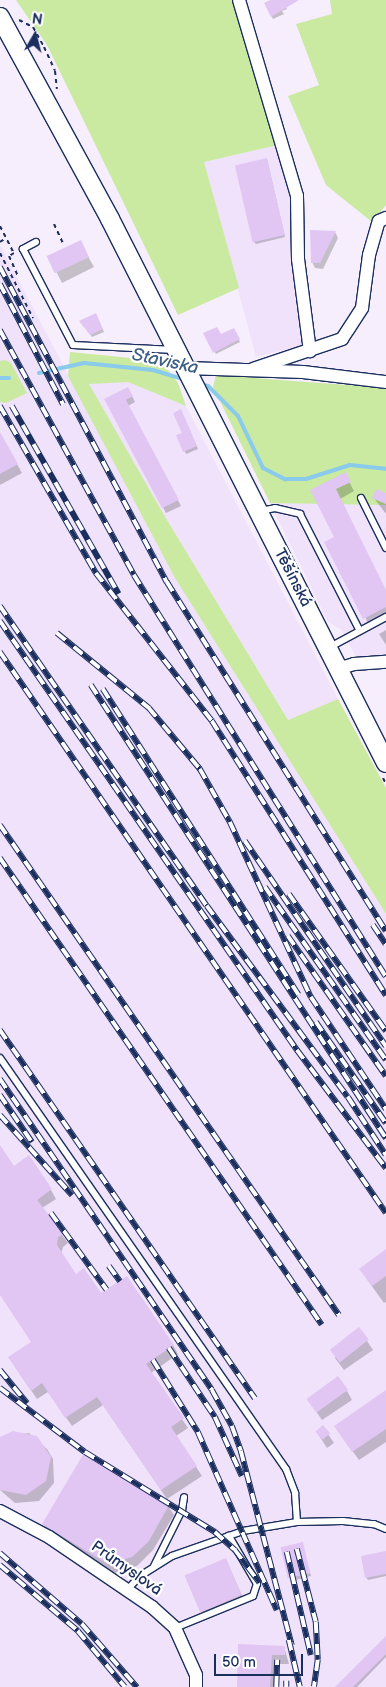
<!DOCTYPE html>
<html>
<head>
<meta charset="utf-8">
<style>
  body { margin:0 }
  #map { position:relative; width:386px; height:1687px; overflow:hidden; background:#f6eefc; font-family:"Balsamiq Sans",sans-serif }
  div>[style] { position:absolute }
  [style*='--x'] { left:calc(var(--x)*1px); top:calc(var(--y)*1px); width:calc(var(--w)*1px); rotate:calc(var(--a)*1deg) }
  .built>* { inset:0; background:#f0e2fa }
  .green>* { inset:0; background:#cae9a1 }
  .shadow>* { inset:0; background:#0003 }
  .stream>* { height:4px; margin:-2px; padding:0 2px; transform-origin:2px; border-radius:2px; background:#8acaeb }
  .building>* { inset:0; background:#e1c6f4; transform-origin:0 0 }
  .path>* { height:2px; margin-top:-1px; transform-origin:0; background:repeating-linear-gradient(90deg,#1b2f5e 0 4px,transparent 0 8px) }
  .roads { filter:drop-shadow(1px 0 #1b2f5e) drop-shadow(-1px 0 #1b2f5e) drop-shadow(0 1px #1b2f5e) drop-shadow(0 -1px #1b2f5e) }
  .lane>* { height:6px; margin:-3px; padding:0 3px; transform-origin:3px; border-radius:3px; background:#fff }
  .street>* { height:12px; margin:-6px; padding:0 6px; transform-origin:6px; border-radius:6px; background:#fff }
  .secondary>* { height:18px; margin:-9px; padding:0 9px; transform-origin:9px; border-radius:9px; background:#fff }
  .rail>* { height:5.5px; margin-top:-2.75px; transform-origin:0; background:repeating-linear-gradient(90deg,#fff 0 11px,#1b2f5e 0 22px); box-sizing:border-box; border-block:1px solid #1b2f5e }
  span { translate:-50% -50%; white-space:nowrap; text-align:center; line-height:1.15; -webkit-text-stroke:4.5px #fff; paint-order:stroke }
  .street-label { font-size:16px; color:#1b2f5e }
  .water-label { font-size:18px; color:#3c5e88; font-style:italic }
  .north { position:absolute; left:10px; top:10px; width:50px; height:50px; -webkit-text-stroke:4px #fff; paint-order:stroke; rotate:8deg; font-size:14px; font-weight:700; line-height:20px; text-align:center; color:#1b2f5e }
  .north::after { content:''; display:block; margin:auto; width:18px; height:22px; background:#1b2f5e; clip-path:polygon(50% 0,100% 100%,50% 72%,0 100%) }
  .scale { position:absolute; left:214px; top:1654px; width:89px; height:22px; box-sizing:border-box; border:2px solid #1b2f5e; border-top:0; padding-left:6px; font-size:15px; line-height:18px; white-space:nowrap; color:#1b2f5e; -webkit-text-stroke:4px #fff; paint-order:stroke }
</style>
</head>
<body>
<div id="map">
  <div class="built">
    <i style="clip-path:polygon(278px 145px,294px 198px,304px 345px,256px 357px,204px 162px)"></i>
    <i style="clip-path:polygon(0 245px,175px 578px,386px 914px,386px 1687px,0 1687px)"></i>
    <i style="clip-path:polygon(128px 382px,186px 406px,338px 699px,288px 720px,164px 515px,88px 383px)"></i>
    <i style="clip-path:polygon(349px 467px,386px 472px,386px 658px,356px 657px,342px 630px,328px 622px,270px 503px)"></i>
  </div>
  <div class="green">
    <i style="clip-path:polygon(16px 0,234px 0,278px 145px,204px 162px,239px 288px,178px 315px,47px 45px)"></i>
    <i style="clip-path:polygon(330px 0,386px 0,386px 205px,372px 222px,326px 185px,288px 96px,319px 85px,296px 24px,332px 14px)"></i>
    <i style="clip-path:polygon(70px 352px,161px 361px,178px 383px,186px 406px,128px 382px,89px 384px,164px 515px,288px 720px,338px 699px,386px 788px,386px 914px,175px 578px,68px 376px)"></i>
    <i style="clip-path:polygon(5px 360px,11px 363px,27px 393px,6px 403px,0 402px,0 361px)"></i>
    <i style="clip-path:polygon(216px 375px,386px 388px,386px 505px,270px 503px,213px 387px)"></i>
  </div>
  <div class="shadow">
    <i style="clip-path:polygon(273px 0,282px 0,287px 9px,282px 11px,284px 14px,273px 19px,265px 3px)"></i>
    <i style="clip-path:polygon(267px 159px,285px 237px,256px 244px,254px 242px)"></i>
    <i style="clip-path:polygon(335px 232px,338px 238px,323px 269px,315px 268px,312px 262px)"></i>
    <i style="clip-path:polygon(85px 251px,94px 267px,62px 283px,49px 257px)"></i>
    <i style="clip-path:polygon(97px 317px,104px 332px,92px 337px,81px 321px)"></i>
    <i style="clip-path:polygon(234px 329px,240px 342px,216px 354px,205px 334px,220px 336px)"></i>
    <i style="clip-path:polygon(131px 394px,135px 402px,128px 406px,181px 506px,166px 513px,106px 399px)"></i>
    <i style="clip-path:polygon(182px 413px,198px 449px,186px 454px,178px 436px,183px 434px)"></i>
    <i style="clip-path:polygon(0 434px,22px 473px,0 485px)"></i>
    <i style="clip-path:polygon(345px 474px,354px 491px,340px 499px,386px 591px,386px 618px,369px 627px,336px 538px,312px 491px)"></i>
    <i style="clip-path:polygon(386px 494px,386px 514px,374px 498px)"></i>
    <i style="clip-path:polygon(386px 630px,386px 645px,379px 634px)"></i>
    <i style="clip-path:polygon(0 1147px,14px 1167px,29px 1157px,51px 1190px,56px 1199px,42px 1208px,68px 1243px,63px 1247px,61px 1254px,76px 1275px,173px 1345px,178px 1354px,151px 1373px,188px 1428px,176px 1436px,202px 1476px,167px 1499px,103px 1405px,72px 1426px,48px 1392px,37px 1399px,15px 1367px,32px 1342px,0 1294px)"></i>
    <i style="clip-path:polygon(386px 1251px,386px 1302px,384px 1303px,366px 1278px)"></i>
    <i style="clip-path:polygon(359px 1329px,373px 1350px,344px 1370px,335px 1358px)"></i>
    <i style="clip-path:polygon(347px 1391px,352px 1400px,322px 1420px,313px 1407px)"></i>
    <i style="clip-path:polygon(386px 1392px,386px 1442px,359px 1460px,341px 1435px)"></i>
    <i style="clip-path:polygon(316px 1431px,328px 1434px,334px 1443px,327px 1448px)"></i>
    <i style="clip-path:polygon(29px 1433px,47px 1449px,53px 1459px,54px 1483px,39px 1501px,15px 1503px,0 1490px,0 1439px)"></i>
    <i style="clip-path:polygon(84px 1454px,168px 1506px,174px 1515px,153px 1550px,137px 1566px,114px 1573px,48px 1533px,43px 1524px)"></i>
    <i style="clip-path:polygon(303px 1546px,311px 1576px,292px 1581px,290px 1578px)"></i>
    <i style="clip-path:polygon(386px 1552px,386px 1576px,368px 1580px,366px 1577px)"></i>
    <i style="clip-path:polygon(227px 1562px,243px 1598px,203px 1613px,186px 1575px)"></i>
    <i style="clip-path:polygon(386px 1637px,386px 1657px,357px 1687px,337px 1687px)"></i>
    <i style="clip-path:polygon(239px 1646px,284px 1647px,289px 1664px,276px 1664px,275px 1687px,238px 1687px)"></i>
  </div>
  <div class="stream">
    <i style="--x:39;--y:373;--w:46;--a:-12.5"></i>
    <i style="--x:84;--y:363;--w:69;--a:5.8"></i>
    <i style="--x:153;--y:370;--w:34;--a:17"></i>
    <i style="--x:0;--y:378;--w:9;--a:0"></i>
    <i style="--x:201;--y:384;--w:7;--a:16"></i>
    <i style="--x:208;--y:386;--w:42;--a:45"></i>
    <i style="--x:238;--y:416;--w:58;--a:64.3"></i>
    <i style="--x:263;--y:468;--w:25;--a:27"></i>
    <i style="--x:285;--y:479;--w:21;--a:0"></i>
    <i style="--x:306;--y:479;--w:46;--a:-17.7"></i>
    <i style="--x:350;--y:465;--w:36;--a:6"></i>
  </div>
  <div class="building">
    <i style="clip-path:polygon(270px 0,299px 0,271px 17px,264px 3px)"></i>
    <i style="left:267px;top:158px;width:79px;height:33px;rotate:77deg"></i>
    <i style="clip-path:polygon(310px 230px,336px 231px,320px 263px,311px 263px)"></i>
    <i style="left:81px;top:240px;width:19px;height:38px;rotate:65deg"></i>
    <i style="clip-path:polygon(96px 313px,103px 329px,90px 335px,79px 321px)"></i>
    <i style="clip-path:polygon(217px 327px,221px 334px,234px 328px,240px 339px,213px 353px,203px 333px)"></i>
    <i style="clip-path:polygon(128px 387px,133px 396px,126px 400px,179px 500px,162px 508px,104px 399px)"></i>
    <i style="clip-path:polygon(181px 409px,197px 446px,183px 452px,176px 435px,182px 433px,173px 413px)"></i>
    <i style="clip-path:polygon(0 432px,18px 464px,0 474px)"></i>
    <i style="clip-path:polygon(346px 472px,351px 482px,336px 489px,386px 590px,386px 607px,363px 619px,324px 542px,334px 537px,310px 490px)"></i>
    <i style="clip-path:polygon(376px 489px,386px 493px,386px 504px,372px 498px)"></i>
    <i style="clip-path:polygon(0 1145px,14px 1166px,29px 1155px,52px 1189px,37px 1200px,64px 1234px,58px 1237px,57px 1245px,76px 1274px,84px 1268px,101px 1293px,127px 1276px,174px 1345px,146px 1364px,184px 1418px,171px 1427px,197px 1466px,161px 1490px,97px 1397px,65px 1418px,42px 1383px,31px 1391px,8px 1357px,31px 1342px,0 1295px)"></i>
    <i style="clip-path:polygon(386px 1249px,386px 1276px,372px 1286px,359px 1269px)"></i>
    <i style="left:359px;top:1327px;width:16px;height:37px;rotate:52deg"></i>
    <i style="left:338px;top:1376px;width:17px;height:39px;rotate:54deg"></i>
    <i style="clip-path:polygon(386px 1390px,386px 1429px,352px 1452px,334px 1426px)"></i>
    <i style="left:323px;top:1425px;width:11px;height:10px;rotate:49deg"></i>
    <i style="clip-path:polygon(13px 1431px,37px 1436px,51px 1457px,46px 1481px,26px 1495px,0 1490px,0 1437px)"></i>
    <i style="clip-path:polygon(84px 1453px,169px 1505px,149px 1541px,132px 1557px,108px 1564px,42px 1524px)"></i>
    <i style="left:303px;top:1542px;width:32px;height:23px;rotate:77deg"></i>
    <i style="clip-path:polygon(386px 1551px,386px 1574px,365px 1578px,361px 1556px)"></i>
    <i style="left:226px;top:1558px;width:40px;height:45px;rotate:67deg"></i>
    <i style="clip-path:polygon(386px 1636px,386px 1654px,353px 1687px,335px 1687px)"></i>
    <i style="clip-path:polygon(238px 1644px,285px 1646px,285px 1655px,272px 1655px,270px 1687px,237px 1687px)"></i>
  </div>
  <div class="path">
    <i style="--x:19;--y:20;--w:16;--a:27"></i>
    <i style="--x:33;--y:27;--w:23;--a:61"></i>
    <i style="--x:44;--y:47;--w:26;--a:65"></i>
    <i style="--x:55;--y:71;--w:18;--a:84"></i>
    <i style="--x:54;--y:224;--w:21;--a:65"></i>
    <i style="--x:0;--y:226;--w:30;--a:63"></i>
    <i style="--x:0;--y:242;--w:7;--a:-34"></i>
    <i style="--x:0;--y:253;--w:73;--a:63.1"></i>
    <i style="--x:14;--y:253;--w:6;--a:149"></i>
    <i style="--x:9;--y:256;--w:22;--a:66"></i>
    <i style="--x:383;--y:778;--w:7;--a:63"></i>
  </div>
  <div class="roads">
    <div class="lane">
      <i style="--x:36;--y:242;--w:15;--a:152"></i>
      <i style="--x:23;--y:249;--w:108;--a:62.5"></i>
      <i style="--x:73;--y:345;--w:102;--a:2.8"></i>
      <i style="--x:361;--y:498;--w:56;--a:63.4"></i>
      <i style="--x:260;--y:511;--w:15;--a:-11"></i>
      <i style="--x:275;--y:508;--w:26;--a:13"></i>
      <i style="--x:300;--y:514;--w:131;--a:62.9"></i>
      <i style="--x:330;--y:647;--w:64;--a:-28.2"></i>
      <i style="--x:0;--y:1058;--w:501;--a:55.17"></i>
      <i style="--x:286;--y:1469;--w:26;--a:69"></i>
      <i style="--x:295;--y:1493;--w:29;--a:86"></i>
      <i style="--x:297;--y:1522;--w:55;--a:170.5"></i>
      <i style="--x:243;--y:1531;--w:75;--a:160.6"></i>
      <i style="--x:172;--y:1556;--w:38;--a:148"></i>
      <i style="--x:140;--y:1576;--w:16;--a:133"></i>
      <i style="--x:297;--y:1522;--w:46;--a:-1.2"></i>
      <i style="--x:343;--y:1521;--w:31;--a:6"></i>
      <i style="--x:374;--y:1524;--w:13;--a:23"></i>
      <i style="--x:154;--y:1566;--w:63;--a:-63.4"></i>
      <i style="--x:182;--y:1510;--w:13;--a:-81"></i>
      <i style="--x:175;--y:1628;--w:84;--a:-22.3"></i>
      <i style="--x:253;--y:1596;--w:13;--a:-72"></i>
      <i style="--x:257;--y:1584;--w:56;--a:-120.3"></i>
    </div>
    <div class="street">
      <i style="--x:239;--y:0;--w:204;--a:73.5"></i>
      <i style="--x:297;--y:196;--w:63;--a:89.1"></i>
      <i style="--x:298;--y:259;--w:93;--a:82.6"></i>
      <i style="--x:186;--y:368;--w:117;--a:2"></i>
      <i style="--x:303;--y:372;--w:84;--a:6.9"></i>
      <i style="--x:253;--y:369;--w:94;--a:-18.6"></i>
      <i style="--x:342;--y:339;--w:37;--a:-57"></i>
      <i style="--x:362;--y:308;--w:53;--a:-82.5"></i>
      <i style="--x:369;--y:255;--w:35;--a:-74"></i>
      <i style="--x:379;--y:221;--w:8;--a:-23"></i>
      <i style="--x:337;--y:669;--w:18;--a:-16"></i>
      <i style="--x:354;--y:664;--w:32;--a:-4"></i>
      <i style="--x:0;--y:1511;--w:55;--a:28"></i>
      <i style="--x:49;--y:1537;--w:125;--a:34.2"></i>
      <i style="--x:152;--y:1607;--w:31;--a:42"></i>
      <i style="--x:175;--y:1628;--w:51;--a:65.9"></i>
      <i style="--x:196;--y:1675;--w:12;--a:90"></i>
    </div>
    <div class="secondary">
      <i style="--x:0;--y:17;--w:230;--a:61.4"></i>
      <i style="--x:110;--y:219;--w:610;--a:63.1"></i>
    </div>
  </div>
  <div class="rail">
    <i style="--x:0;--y:267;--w:357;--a:62.1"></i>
    <i style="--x:167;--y:582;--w:412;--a:57.9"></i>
    <i style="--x:0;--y:284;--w:136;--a:62.3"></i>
    <i style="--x:0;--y:330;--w:279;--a:61.3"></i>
    <i style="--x:134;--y:575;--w:474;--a:57.9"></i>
    <i style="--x:0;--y:406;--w:193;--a:60.1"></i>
    <i style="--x:96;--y:573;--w:188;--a:51.9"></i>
    <i style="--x:212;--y:721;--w:325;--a:57.6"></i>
    <i style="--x:12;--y:406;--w:216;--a:60.4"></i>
    <i style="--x:0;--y:606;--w:364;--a:55.4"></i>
    <i style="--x:207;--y:906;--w:237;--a:53.6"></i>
    <i style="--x:348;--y:1097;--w:69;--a:56.8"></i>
    <i style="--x:0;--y:621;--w:522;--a:55.3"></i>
    <i style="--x:297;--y:1050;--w:148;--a:53"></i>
    <i style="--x:57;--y:633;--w:119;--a:39.2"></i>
    <i style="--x:149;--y:708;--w:80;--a:50.1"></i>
    <i style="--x:200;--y:769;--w:61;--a:60.5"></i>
    <i style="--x:230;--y:822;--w:193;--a:65.2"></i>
    <i style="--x:311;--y:997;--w:135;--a:56.2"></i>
    <i style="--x:0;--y:652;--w:681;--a:55.47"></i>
    <i style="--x:91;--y:685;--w:541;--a:56.93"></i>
    <i style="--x:103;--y:689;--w:363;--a:57.4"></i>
    <i style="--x:0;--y:825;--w:596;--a:55.32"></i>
    <i style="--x:245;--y:841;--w:249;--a:55.5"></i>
    <i style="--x:0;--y:858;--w:567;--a:55.41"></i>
    <i style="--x:265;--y:887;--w:211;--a:55"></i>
    <i style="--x:289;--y:894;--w:168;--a:54.7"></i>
    <i style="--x:373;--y:925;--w:23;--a:56"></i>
    <i style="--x:288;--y:936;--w:171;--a:55"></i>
    <i style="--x:316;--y:1022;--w:123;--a:55.3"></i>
    <i style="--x:0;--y:1030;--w:448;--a:55.3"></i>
    <i style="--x:0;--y:1079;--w:376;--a:55.7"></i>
    <i style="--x:212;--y:1390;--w:41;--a:60.9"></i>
    <i style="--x:232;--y:1426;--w:27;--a:70"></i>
    <i style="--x:241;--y:1451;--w:201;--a:75.3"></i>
    <i style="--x:0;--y:1095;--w:57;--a:55.8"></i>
    <i style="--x:0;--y:1115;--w:108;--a:48"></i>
    <i style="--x:51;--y:1213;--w:95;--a:54"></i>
    <i style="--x:109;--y:1266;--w:19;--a:54"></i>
    <i style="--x:169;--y:1348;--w:83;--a:56.3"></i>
    <i style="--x:215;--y:1417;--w:65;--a:65.4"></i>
    <i style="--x:153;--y:1360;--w:85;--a:58"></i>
    <i style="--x:198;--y:1432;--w:195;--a:66.1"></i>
    <i style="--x:0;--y:1370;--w:43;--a:50.7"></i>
    <i style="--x:0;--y:1388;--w:106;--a:37"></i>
    <i style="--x:85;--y:1452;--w:153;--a:31.6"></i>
    <i style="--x:215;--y:1532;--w:27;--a:42"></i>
    <i style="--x:235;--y:1550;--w:41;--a:52.9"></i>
    <i style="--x:297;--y:1549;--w:75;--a:75.4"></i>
    <i style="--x:316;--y:1622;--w:38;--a:87"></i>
    <i style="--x:318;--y:1660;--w:27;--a:98"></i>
    <i style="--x:287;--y:1552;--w:106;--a:76.9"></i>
    <i style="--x:0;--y:1553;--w:108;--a:40.9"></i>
    <i style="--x:82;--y:1624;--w:84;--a:48.9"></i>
    <i style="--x:0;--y:1565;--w:102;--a:40.2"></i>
    <i style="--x:78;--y:1631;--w:73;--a:50"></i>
    <i style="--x:289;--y:1640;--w:48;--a:76.8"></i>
    <i style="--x:276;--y:1687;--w:27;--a:-88"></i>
    <i style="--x:286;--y:1687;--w:6;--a:-90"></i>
  </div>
  <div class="street-label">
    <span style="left:292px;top:578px;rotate:63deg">Těšínská</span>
    <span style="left:126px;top:1569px;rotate:35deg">Průmyslová</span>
  </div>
  <div class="water-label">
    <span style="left:165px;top:362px;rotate:12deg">Staviska</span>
  </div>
  <div class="north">N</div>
  <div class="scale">50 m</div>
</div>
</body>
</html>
